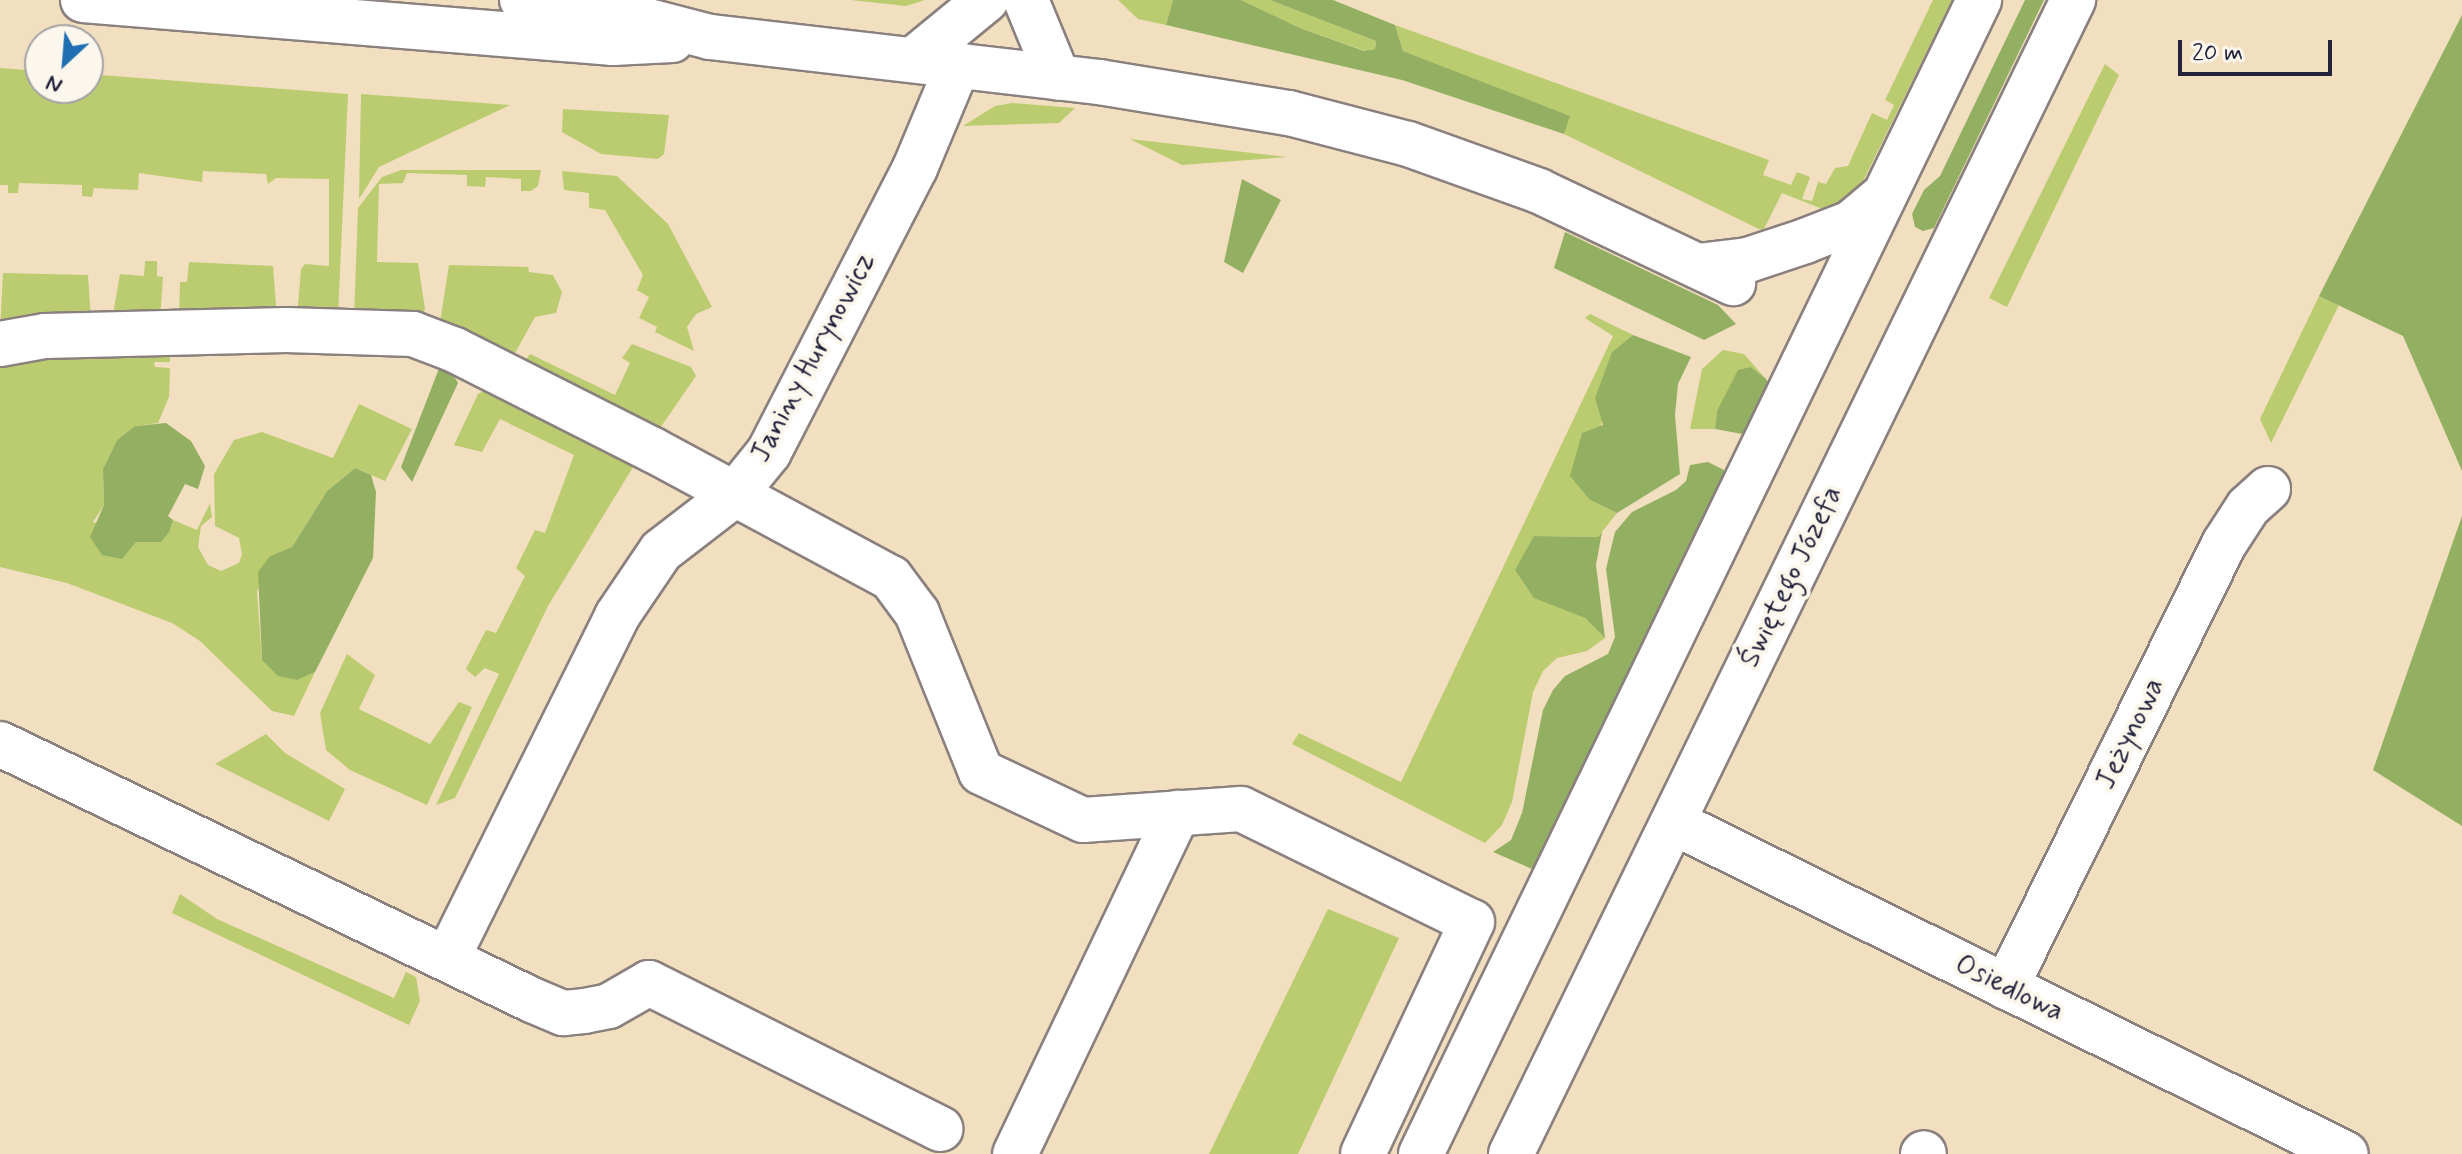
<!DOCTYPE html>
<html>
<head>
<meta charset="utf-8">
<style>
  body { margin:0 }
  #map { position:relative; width:2462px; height:1154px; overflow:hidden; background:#f2dfc0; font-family:Mynerve,sans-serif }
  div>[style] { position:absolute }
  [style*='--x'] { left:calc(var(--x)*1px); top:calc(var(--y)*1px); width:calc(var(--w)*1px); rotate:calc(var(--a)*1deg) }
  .green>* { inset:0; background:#bacc6f }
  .forest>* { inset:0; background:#93b062 }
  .roads { filter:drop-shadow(2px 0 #8a807e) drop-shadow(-2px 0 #8a807e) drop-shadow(0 2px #8a807e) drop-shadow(0 -2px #8a807e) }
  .street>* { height:44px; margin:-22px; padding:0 22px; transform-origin:22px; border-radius:22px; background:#fff }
  .secondary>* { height:44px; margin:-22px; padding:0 22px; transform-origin:22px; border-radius:22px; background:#fff }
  span { translate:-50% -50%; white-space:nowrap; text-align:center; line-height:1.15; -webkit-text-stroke:8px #fbf7ec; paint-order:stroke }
  .street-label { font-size:28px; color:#22223b }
  .north { position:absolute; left:24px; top:24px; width:80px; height:80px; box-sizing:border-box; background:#fbf7ec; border:2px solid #a4a2a5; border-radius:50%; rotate:206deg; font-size:22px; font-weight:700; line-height:32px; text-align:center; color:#22223b }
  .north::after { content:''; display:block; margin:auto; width:28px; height:36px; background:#1f6fb2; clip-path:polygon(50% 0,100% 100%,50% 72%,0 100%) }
  .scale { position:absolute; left:2178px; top:40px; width:154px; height:36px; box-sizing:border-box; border:4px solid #22223b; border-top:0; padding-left:10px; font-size:24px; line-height:28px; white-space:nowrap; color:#22223b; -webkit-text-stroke:6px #fbf7ec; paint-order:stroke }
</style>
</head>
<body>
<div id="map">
  <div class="green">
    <i style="clip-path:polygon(851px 0,925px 0,906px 6px)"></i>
    <i style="clip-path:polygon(1118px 0,1173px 0,1166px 25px,1138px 19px)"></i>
    <i style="clip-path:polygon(1241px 0,1270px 0,1376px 41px,1375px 49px,1365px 51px,1300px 28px)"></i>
    <i style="clip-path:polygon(1933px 0,1952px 0,1845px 218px,1782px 193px,1763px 231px,1564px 134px,1569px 116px,1403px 51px,1395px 25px,1769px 160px,1763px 175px,1791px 185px,1797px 172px,1810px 177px,1802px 199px,1812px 201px,1818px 182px,1826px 184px,1835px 168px,1848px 166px,1872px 113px,1887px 120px,1894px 105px,1885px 100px)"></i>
    <i style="clip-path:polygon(2105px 64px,2119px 75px,2007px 307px,1989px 298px)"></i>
    <i style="clip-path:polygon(0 68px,40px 71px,40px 88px,88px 88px,88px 74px,348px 94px,338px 316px,297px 317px,301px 269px,305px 264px,329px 266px,329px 179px,276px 178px,268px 184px,266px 174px,203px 171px,202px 182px,139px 173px,138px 190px,94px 188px,92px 197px,82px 196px,82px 185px,19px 183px,18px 193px,8px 193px,8px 185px,0 185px)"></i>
    <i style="clip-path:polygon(361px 94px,510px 105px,379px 167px,359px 199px)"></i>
    <i style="clip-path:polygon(1012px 103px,1075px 108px,1059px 123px,963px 126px,995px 106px)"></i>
    <i style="clip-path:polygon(563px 109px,669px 115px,664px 154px,658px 159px,601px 154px,562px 132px)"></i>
    <i style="clip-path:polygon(1130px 139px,1287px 157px,1182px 165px)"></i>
    <i style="clip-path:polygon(401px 170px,541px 170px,538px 186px,531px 191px,521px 191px,521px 179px,486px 177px,485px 187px,467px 186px,467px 175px,407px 173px,403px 183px,379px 184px,377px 262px,418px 263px,425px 309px,423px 315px,354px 318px,358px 208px,382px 177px)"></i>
    <i style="clip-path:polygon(562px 171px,617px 176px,668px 224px,712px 307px,696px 314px,687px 327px,694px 351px,655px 332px,657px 327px,639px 318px,649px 297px,637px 290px,643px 275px,605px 210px,589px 208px,589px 193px,564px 190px)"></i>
    <i style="clip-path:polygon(145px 261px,157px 261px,157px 276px,163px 277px,160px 319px,112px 320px,120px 274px,144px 276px)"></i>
    <i style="clip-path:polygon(189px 262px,273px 266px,277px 318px,179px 318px,180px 282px,187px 282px)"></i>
    <i style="clip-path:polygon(449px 265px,528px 267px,529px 272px,553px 275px,562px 292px,556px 313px,535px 317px,510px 362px,440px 322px)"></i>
    <i style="clip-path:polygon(3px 273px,88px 275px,91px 320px,0 332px)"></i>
    <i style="clip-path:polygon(2319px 296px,2339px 305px,2271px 443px,2260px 419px)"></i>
    <i style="clip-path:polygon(1590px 314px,1633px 335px,1612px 352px,1590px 500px,1617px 513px,1598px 537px,1534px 536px,1562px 607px,1585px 618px,1605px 638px,1587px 651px,1557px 658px,1543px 671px,1533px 692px,1512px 802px,1502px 825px,1485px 843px,1292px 744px,1299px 733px,1401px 782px,1613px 336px,1585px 318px)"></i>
    <i style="clip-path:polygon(632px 344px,691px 367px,696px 376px,656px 434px,521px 366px,530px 354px,615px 395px,630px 363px,622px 358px)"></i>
    <i style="clip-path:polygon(170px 347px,170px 362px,154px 362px,155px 367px,170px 368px,169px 397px,158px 423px,135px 426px,117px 440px,103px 469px,104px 505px,93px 522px,136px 542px,161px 542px,173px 520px,197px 530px,210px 503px,212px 517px,201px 526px,198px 547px,208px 565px,221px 571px,239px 563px,242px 554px,239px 538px,215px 526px,214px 474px,234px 440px,262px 432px,333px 458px,359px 404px,412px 429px,385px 481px,355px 468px,327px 491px,292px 547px,270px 556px,257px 592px,262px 660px,296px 680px,315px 672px,294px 716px,272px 711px,200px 641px,172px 623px,67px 583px,0 567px,0 357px)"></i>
    <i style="clip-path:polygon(1723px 350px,1744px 354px,1766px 379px,1751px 367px,1717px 411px,1715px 429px,1690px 429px,1702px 369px)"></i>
    <i style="clip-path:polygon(489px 388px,638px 459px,548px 606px,455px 798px,436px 805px,499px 674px,485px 668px,475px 677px,466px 669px,486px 630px,496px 633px,525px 576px,516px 568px,535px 530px,545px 533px,574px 455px,500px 419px,482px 452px,454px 445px,478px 394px)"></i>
    <i style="clip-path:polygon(347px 654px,375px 675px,359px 709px,430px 744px,459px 702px,472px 707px,427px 805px,350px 770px,326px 750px,320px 713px)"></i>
    <i style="clip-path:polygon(266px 734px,285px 753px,345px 789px,329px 821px,215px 764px)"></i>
    <i style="clip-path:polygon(180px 894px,217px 919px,394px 998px,406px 972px,416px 977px,420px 1001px,409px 1025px,172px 913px)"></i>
    <i style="clip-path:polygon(1328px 909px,1399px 938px,1298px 1154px,1209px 1154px)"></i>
  </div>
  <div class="forest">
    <i style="clip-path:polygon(1173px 0,1241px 0,1300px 28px,1364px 51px,1375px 49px,1376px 41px,1270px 0,1333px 0,1395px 25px,1403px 51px,1570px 116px,1564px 134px,1402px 80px,1166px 25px)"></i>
    <i style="clip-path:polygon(2025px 0,2044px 0,1934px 228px,1923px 231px,1915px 227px,1912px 214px,1924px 190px,1940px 176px)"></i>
    <i style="clip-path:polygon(2462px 15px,2462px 471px,2403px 336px,2319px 296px)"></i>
    <i style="clip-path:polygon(1242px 179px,1281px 200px,1243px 273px,1224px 262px)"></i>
    <i style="clip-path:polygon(1565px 232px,1718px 305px,1736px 324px,1704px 340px,1554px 268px)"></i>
    <i style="clip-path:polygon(1633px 335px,1691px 357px,1678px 384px,1675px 415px,1680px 474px,1617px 513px,1590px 500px,1570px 476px,1582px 433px,1603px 425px,1595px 398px,1612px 352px)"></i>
    <i style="clip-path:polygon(443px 358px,458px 383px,412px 482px,401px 467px)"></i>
    <i style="clip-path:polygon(1751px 367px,1766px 379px,1776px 398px,1748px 435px,1715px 429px,1717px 411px,1738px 370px)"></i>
    <i style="clip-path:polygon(166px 423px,191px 441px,205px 466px,198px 489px,185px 484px,168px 516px,173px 520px,169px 532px,161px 542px,136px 542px,122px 559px,102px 555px,90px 537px,104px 505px,103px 469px,117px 440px,135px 426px)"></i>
    <i style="clip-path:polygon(1708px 462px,1728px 472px,1539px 872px,1493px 852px,1511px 840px,1522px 813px,1543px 710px,1553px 690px,1565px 676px,1608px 654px,1615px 637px,1606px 569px,1615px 532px,1632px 512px,1676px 490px,1686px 481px,1690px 465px)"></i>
    <i style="clip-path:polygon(355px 468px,371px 475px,376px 492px,373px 558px,315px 672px,297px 680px,278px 676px,262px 660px,258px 572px,270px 556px,292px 547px,327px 491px)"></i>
    <i style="clip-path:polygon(2462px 516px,2462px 826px,2373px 770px)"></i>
    <i style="clip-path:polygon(1602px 532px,1596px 565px,1605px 638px,1585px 618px,1534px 598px,1515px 570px,1534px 536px,1598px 537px)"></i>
  </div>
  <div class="roads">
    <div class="street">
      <i style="--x:83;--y:0;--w:532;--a:4.64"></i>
      <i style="--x:613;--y:43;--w:59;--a:-2.9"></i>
      <i style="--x:522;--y:0;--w:69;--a:5"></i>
      <i style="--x:591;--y:6;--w:123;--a:14.6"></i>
      <i style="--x:710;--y:37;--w:392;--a:6.6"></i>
      <i style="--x:1099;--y:82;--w:193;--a:9.3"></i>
      <i style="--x:1289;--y:113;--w:123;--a:14.6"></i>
      <i style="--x:1408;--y:144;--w:139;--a:19.7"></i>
      <i style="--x:1539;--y:191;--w:215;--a:25.4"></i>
      <i style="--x:1026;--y:0;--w:84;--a:67.7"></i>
      <i style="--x:914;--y:59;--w:93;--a:-39.3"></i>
      <i style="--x:1698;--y:266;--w:50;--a:-6.8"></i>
      <i style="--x:1748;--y:260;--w:60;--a:-18.4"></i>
      <i style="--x:1805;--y:241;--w:49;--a:-21.4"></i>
      <i style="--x:1851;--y:223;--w:38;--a:-40"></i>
      <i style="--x:0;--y:344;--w:46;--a:-10.1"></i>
      <i style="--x:45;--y:336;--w:241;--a:-1.4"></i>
      <i style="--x:286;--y:330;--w:127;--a:1.8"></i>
      <i style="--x:413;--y:334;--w:45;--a:20.9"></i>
      <i style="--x:455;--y:350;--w:222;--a:26.8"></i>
      <i style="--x:653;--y:450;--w:270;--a:28.3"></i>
      <i style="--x:891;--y:578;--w:44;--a:53.4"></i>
      <i style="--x:917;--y:613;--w:171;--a:68.1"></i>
      <i style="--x:981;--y:772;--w:113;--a:25.2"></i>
      <i style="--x:1083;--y:820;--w:158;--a:-4"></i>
      <i style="--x:1241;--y:809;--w:257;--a:26.1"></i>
      <i style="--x:1472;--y:922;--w:256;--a:115.2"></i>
      <i style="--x:0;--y:744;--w:590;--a:25.7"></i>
      <i style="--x:532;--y:1000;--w:34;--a:23"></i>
      <i style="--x:563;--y:1013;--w:21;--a:-5"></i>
      <i style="--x:584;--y:1011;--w:25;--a:-11"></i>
      <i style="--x:609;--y:1006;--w:46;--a:-29.9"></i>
      <i style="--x:649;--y:983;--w:326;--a:26.6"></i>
      <i style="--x:1673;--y:822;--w:750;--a:26.26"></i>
      <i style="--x:448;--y:957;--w:381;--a:-63.6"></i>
      <i style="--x:617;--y:616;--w:78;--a:-55.9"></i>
      <i style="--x:661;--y:551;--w:93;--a:-37.6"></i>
      <i style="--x:735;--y:494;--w:54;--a:-51"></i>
      <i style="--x:769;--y:452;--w:319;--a:-62.8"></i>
      <i style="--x:915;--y:168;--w:112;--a:-67.3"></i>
      <i style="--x:2006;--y:987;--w:494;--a:-63.8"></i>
      <i style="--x:2224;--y:544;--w:44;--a:-57"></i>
      <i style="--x:2248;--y:507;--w:27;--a:-42"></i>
      <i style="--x:1015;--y:1154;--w:378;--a:-64.5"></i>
      <i style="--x:1421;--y:1154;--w:1282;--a:-64.19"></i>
      <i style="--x:1923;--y:1154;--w:1;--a:-45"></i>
    </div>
    <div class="secondary">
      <i style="--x:1511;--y:1154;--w:1284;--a:-64.03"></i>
    </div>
  </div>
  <div class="street-label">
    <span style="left:814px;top:358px;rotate:-62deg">Janiny Hurynowicz</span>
    <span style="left:1792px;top:577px;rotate:-64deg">Świętego Józefa</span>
    <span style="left:2131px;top:734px;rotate:-64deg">Jeżynowa</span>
    <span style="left:2009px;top:989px;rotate:26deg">Osiedlowa</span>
  </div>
  <div class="north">N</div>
  <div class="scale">20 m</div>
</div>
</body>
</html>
